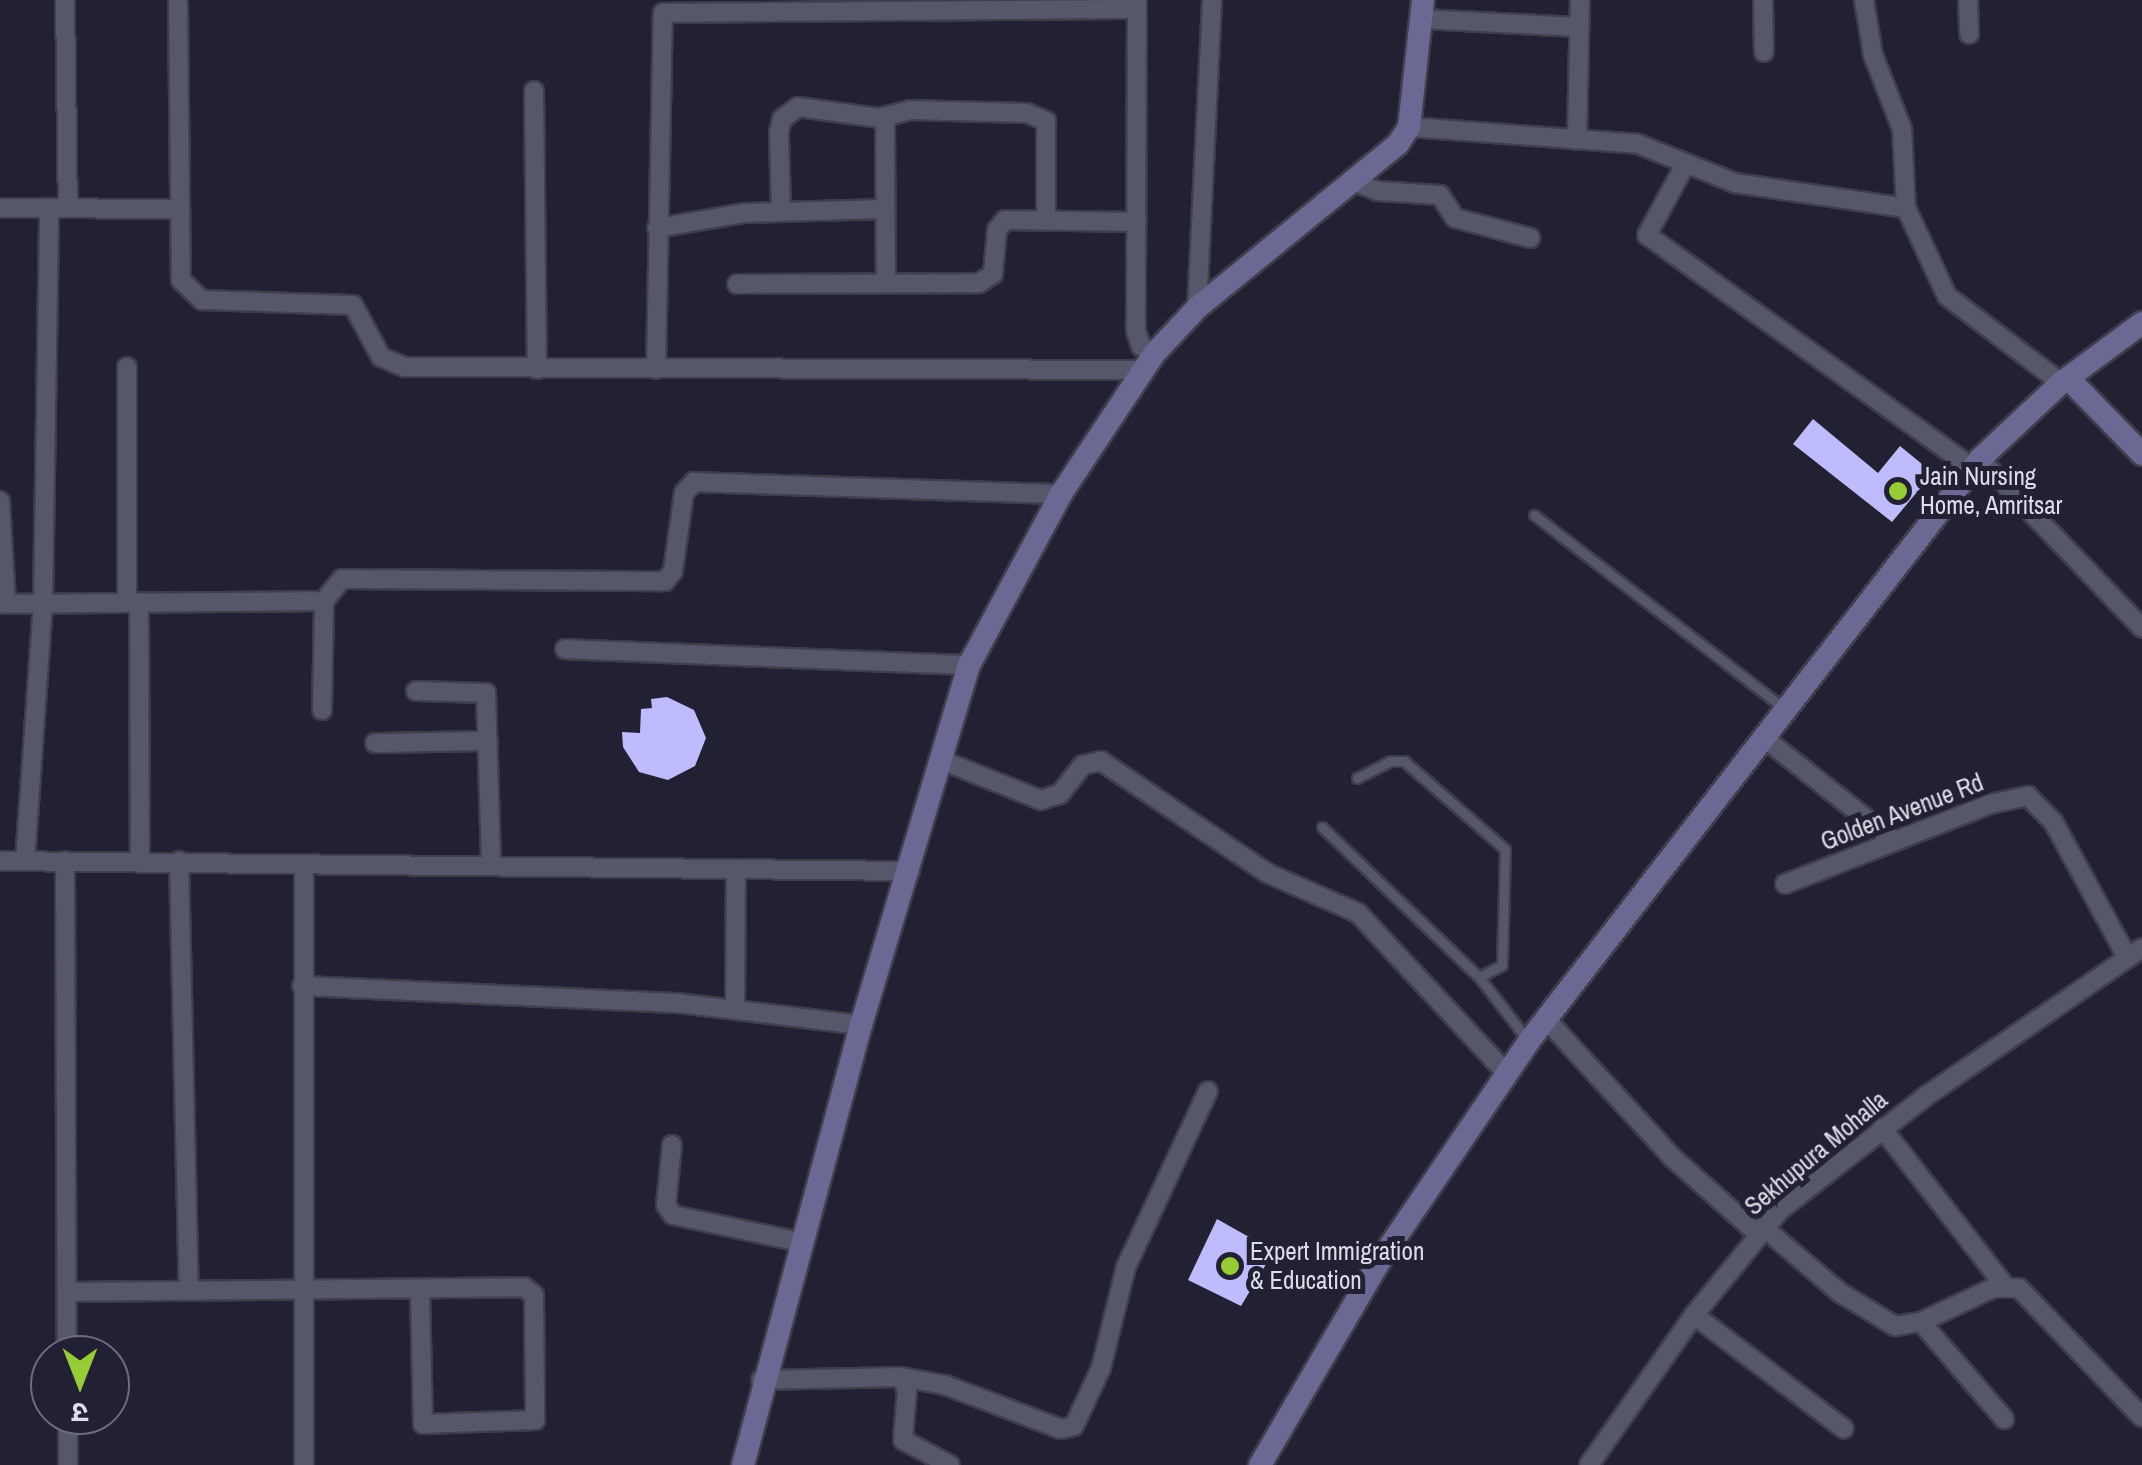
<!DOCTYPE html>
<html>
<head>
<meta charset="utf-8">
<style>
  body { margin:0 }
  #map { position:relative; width:2142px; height:1465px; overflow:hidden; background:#222133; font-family:"Archivo Narrow","Noto Sans Devanagari",sans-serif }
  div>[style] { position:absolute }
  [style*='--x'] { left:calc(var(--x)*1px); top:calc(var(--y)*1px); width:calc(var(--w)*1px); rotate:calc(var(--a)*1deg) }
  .building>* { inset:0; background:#bfbcfe }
  .roads { filter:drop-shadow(2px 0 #3e3e4c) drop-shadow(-2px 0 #3e3e4c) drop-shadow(0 2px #3e3e4c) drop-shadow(0 -2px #3e3e4c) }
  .lane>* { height:9px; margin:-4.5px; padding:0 4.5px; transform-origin:4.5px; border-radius:4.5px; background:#57576b }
  .street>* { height:18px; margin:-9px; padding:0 9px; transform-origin:9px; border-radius:9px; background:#57576b }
  .secondary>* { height:22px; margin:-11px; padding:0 11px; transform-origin:11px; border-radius:11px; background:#6b6993 }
  .dots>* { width:28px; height:28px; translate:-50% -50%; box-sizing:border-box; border:5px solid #222133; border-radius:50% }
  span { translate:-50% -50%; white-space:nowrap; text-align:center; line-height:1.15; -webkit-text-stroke:10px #222133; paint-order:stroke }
  .poi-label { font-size:25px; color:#dedeea }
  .left { translate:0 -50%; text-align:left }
  .street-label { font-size:25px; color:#dedeea }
  .north { position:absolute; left:30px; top:1335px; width:100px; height:100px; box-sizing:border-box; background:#222133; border:2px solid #6d6d7c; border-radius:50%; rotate:180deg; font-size:28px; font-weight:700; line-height:40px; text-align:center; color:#dedeea }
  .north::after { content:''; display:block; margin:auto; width:35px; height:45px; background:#97cb38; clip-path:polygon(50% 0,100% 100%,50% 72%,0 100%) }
</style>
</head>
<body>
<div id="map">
  <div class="building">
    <i style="clip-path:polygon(1813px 419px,1878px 473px,1900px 446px,1933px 473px,1892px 522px,1793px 444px)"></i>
    <i style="clip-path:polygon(667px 697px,694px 710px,706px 738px,695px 766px,668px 780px,639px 772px,623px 747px,622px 732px,640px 733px,641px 709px,652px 708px,651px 699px)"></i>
    <i style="clip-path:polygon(1217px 1219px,1274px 1251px,1241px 1306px,1188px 1280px)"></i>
  </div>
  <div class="roads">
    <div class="lane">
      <i style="--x:1534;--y:515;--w:316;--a:37.7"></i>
      <i style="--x:1357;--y:778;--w:37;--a:-27"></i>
      <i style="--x:1390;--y:761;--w:14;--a:0"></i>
      <i style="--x:1404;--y:761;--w:134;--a:41.1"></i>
      <i style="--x:1505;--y:849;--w:116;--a:91.5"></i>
      <i style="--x:1502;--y:965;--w:26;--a:152"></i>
      <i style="--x:1322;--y:827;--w:217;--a:43.7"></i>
      <i style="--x:1479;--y:977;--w:78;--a:52.3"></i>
    </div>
    <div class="street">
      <i style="--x:65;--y:0;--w:208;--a:89.2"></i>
      <i style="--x:1137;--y:0;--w:331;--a:90.2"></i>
      <i style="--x:1136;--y:331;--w:16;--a:72"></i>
      <i style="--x:1141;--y:346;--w:15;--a:32"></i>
      <i style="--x:1763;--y:0;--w:52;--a:88.9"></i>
      <i style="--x:1864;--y:0;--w:56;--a:80.7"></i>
      <i style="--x:1873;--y:55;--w:79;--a:68.6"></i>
      <i style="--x:1902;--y:129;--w:79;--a:87.1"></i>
      <i style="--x:1968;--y:0;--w:34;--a:88"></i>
      <i style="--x:178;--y:4;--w:276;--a:89.4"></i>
      <i style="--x:181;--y:280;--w:29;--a:44"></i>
      <i style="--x:202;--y:300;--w:151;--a:1.9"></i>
      <i style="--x:353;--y:305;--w:59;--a:61.7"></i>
      <i style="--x:381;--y:357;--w:26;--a:23"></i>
      <i style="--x:405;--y:367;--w:739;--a:0.23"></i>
      <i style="--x:1421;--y:19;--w:158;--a:2.9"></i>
      <i style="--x:534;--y:91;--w:278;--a:89.4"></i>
      <i style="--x:885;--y:117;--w:166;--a:89.7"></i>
      <i style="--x:1409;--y:127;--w:230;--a:4.2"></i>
      <i style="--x:1638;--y:144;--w:105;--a:21.9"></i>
      <i style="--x:1735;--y:183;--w:173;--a:8.3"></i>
      <i style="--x:1906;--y:208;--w:97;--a:65"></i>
      <i style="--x:1947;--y:296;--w:143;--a:37.3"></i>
      <i style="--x:1577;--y:140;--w:139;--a:-88.8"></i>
      <i style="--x:1685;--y:165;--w:80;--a:118.5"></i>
      <i style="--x:1647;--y:235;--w:401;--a:35.6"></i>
      <i style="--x:1355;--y:182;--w:24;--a:22"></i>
      <i style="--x:1377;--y:191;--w:63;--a:3.6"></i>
      <i style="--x:1440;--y:195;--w:27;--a:57"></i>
      <i style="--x:1455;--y:218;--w:78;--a:14.9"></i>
      <i style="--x:0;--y:208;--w:178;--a:0.3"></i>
      <i style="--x:781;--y:211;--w:79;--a:-91.5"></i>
      <i style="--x:779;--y:132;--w:13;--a:-77"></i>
      <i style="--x:782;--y:119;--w:20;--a:-37"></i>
      <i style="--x:798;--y:107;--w:82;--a:7.7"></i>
      <i style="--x:879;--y:118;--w:32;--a:-14"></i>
      <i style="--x:910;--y:110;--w:117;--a:1.5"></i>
      <i style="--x:1027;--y:113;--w:21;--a:23"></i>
      <i style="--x:1046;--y:121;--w:99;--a:90"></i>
      <i style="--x:657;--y:228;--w:88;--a:-9.8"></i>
      <i style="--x:744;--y:213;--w:141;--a:-1.6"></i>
      <i style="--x:737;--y:284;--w:242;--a:-0.2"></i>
      <i style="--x:979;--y:283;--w:17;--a:-33"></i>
      <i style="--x:993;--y:274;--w:44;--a:-84.8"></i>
      <i style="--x:997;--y:230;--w:13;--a:-51"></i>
      <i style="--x:1005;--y:220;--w:132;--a:0.9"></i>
      <i style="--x:1197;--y:308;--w:308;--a:-87.2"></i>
      <i style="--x:656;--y:369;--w:356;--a:-88.9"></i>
      <i style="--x:663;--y:13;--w:474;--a:-0.5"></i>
      <i style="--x:1980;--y:459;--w:234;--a:46.2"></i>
      <i style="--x:0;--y:501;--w:102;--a:86.6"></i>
      <i style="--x:127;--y:601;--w:234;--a:-90"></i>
      <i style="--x:139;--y:602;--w:259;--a:89.8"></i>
      <i style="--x:0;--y:604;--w:324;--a:-0.5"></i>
      <i style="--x:565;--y:649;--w:404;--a:2.3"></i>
      <i style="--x:416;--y:691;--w:70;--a:1.6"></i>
      <i style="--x:486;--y:693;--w:171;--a:88.3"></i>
      <i style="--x:322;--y:710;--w:109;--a:-88.9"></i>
      <i style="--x:324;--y:601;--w:28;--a:-51"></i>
      <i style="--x:342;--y:579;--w:323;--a:0.4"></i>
      <i style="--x:665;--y:581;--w:13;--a:-51"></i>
      <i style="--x:673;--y:571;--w:79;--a:-82"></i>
      <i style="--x:684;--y:493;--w:15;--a:-48"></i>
      <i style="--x:694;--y:482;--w:367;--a:1.9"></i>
      <i style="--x:1764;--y:738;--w:164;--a:38.3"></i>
      <i style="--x:375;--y:743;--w:113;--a:-1"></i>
      <i style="--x:941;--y:760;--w:108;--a:21.8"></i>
      <i style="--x:1041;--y:800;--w:20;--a:-18"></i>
      <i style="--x:1060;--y:794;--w:37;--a:-52"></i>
      <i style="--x:1083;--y:765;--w:18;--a:-13"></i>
      <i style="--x:1101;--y:761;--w:200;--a:34"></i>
      <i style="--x:1267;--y:873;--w:99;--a:23.7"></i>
      <i style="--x:1358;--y:913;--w:219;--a:47.2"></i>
      <i style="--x:0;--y:861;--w:910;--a:0.63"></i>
      <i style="--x:25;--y:861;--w:259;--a:-86"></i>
      <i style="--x:43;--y:603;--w:395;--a:-89.1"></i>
      <i style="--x:65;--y:861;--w:494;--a:89.8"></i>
      <i style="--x:179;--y:861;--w:430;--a:88.7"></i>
      <i style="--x:304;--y:865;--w:600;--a:90"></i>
      <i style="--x:1785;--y:884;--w:220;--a:-21.3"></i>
      <i style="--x:1990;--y:804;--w:39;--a:-12"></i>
      <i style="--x:2028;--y:796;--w:37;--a:46"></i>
      <i style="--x:2054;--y:823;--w:153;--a:61.4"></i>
      <i style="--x:302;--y:986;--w:375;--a:2.6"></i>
      <i style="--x:677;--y:1003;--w:185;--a:6.8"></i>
      <i style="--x:735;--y:1007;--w:138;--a:-89.6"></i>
      <i style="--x:1546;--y:1019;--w:188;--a:47.6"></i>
      <i style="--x:1673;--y:1158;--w:113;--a:41.8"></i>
      <i style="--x:1882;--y:1128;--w:200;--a:52.1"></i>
      <i style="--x:672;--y:1145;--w:60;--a:95.7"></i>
      <i style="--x:666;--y:1205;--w:12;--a:55"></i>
      <i style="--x:673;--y:1215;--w:130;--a:12"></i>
      <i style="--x:1763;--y:1227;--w:100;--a:40.5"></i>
      <i style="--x:1839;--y:1292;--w:66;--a:31.3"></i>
      <i style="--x:1895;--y:1326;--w:26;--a:-9"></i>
      <i style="--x:1921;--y:1322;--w:80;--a:-25.3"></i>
      <i style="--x:1993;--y:1288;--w:26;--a:0"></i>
      <i style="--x:2019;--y:1288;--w:178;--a:46.4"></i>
      <i style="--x:67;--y:1292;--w:457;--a:-0.6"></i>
      <i style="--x:524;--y:1287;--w:13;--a:39"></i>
      <i style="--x:534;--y:1295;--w:125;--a:89.5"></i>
      <i style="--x:535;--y:1420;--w:112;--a:178"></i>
      <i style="--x:423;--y:1424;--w:134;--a:-91.3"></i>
      <i style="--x:1694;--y:1315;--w:188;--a:37.2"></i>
      <i style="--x:1921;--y:1322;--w:128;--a:49.4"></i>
      <i style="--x:901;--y:1377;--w:45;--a:10.3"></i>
      <i style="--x:945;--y:1385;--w:124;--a:20.8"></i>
      <i style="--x:1061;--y:1429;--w:13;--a:-13"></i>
      <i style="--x:1074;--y:1426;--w:64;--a:-65"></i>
      <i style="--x:1101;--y:1368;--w:104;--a:-76.1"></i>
      <i style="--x:1126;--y:1267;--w:194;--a:-65"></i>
      <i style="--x:761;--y:1380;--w:140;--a:-1.2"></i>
      <i style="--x:901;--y:1377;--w:14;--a:65"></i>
      <i style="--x:907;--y:1390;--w:50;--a:94.6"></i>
      <i style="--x:903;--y:1440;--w:53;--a:28"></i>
      <i style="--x:68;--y:1415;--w:50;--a:90"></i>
      <i style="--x:1589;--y:1465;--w:183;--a:-55"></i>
      <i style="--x:1694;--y:1315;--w:136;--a:-50.7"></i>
      <i style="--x:1780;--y:1210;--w:185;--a:-38"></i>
      <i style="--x:1926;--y:1096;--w:262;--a:-34.4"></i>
    </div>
    <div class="secondary">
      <i style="--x:2068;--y:378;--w:106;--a:45.8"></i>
      <i style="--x:743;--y:1465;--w:456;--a:-75"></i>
      <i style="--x:861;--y:1025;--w:376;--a:-73.3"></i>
      <i style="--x:969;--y:665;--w:194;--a:-61.7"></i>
      <i style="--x:1061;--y:494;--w:168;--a:-56.4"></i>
      <i style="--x:1154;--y:354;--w:63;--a:-46.9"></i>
      <i style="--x:1197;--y:308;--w:259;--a:-39.2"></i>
      <i style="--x:1398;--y:144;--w:20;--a:-57"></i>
      <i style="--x:1409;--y:127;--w:128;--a:-83.7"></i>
      <i style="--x:1260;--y:1465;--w:239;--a:-59.6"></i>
      <i style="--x:1381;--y:1259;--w:263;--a:-55.8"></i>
      <i style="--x:1529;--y:1041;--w:736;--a:-52.23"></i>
      <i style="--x:1980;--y:459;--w:111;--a:-43.2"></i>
      <i style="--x:2061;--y:383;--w:101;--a:-36.5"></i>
    </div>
  </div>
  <div class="dots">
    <i style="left:1898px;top:491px;background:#97cb38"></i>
    <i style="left:1230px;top:1266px;background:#97cb38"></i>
  </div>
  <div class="poi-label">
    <span class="left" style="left:1920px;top:491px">Jain Nursing<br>Home, Amritsar</span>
    <span class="left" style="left:1250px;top:1266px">Expert Immigration<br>&amp; Education</span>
  </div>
  <div class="street-label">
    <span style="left:1902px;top:812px;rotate:-21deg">Golden Avenue Rd</span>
    <span style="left:1816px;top:1153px;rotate:-40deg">Sekhupura Mohalla</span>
  </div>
  <div class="north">उ</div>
</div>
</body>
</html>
